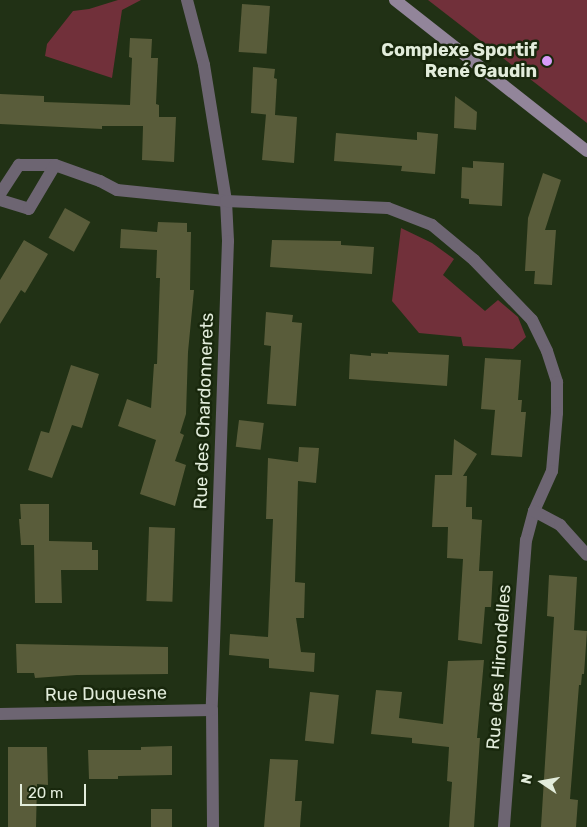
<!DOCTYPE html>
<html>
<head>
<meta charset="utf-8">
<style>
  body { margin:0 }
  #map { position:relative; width:587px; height:827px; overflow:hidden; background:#213115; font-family:Rubik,sans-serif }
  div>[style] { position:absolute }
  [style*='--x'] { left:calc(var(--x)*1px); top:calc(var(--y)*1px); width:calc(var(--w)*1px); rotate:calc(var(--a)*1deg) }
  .green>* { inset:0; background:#71303a }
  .building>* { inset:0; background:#595c3a; transform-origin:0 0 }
  .street>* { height:12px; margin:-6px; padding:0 6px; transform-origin:6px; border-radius:6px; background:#6d6572 }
  .secondary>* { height:12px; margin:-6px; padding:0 6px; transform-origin:6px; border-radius:6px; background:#92859a }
  .dots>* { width:14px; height:14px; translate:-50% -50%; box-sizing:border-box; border:2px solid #18270c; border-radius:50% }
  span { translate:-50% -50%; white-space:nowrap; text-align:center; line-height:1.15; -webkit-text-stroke:5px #18270c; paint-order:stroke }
  .poi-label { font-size:18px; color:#e2ecdb; font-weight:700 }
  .right { translate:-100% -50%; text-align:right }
  .street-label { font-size:18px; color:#e2ecdb }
  .north { position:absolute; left:517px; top:757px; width:50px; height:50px; -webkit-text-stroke:4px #18270c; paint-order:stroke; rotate:282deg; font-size:14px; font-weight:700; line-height:20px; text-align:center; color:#e2ecdb }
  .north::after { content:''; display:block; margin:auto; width:18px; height:22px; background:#e2ecdb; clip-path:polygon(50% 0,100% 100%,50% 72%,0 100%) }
  .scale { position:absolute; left:20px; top:784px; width:66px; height:22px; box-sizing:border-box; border:2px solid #e2ecdb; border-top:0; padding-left:6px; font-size:15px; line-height:18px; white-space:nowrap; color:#e2ecdb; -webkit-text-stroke:4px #18270c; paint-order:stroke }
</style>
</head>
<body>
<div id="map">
  <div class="green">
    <i style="clip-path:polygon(118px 0,141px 0,122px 10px,112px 78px,45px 56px,47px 44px,73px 11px,89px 9px)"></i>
    <i style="clip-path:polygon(428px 0,587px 0,587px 123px)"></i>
    <i style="clip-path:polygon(401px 228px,432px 243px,454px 259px,443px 275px,485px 311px,498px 300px,518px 317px,526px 337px,513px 349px,463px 346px,461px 337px,419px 333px,392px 301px)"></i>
  </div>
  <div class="building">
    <i style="left:242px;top:4px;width:28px;height:48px;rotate:4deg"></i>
    <i style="clip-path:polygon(130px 38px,152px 39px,151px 58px,158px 58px,156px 104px,159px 105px,159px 117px,176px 117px,174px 162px,142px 160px,143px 126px,102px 126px,102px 129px,0 124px,0 94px,44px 96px,44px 102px,130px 105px,132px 58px,129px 57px)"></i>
    <i style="clip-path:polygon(253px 67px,275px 69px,274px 78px,277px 79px,275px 115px,297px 117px,294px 163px,262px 160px,266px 114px,271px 115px,251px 113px)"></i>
    <i style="clip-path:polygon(455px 96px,477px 112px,476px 130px,454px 128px)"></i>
    <i style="clip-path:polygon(417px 132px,438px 134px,435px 174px,401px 171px,402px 166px,334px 161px,336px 133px,417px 140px)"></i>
    <i style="clip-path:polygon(473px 161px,504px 163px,502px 206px,469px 204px,469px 199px,461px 198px,462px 167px,473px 168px)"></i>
    <i style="clip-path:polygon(543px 173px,561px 180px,545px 230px,556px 230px,552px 285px,534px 284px,535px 271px,525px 271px,528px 218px)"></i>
    <i style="left:65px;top:208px;width:29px;height:34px;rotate:29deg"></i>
    <i style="clip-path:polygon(158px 222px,187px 223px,187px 232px,191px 232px,190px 290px,194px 290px,188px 352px,186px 414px,180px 433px,184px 435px,175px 461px,186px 465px,175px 506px,140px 494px,156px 440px,118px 426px,127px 399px,151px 408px,154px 364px,157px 364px,160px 278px,156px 278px,157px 250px,120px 248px,121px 229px,157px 232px)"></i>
    <i style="clip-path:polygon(24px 240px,48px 254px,25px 293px,21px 290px,0 324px,0 280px)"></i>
    <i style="clip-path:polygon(272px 240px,341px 241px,341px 245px,374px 247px,372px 274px,270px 267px)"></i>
    <i style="clip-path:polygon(266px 312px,293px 315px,292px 322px,302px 323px,296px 406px,267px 404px,271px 346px,264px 345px)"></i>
    <i style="clip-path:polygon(388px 352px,449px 355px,447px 386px,349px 379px,350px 354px,371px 356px,371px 353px,388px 354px)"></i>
    <i style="clip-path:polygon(485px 358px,521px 360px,518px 400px,522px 400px,521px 412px,526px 412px,522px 457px,491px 455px,495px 410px,481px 409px)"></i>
    <i style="clip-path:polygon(71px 365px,99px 374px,82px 428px,72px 425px,52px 478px,28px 470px,41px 431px,49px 433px)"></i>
    <i style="left:239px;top:420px;width:25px;height:27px;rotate:7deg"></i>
    <i style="clip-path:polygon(454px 439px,477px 454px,463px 476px,467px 476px,466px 507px,472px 507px,472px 519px,482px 520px,479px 571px,493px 571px,491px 607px,485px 607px,482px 644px,458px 640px,463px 559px,447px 558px,448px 527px,432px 527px,435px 475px,452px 475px)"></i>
    <i style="clip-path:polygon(299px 447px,319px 448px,316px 483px,298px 481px,295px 582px,305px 583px,304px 618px,296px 618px,301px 652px,315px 653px,314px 672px,269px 668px,269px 659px,229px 655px,230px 634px,268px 637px,273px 519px,266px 519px,268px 458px,298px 462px)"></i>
    <i style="clip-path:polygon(20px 504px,49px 504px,49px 541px,92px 542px,92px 550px,98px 550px,98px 570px,61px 570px,62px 603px,35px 603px,34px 545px,21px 545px,19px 519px,21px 519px)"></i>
    <i style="left:149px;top:527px;width:26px;height:74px;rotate:2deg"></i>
    <i style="clip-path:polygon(549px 575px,577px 577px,574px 630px,587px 631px,584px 674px,582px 674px,581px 685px,579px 685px,570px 799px,578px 800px,576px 827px,541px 827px,554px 617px,547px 616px)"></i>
    <i style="clip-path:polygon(16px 644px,168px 647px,168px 674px,77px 675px,35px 678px,34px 673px,17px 673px)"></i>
    <i style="clip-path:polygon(484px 660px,477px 738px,480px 738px,474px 827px,449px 827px,452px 782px,447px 781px,449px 747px,412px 743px,412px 738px,371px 734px,376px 690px,402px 692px,399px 718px,443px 724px,448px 661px)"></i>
    <i style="left:310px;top:692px;width:29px;height:49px;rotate:6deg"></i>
    <i style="clip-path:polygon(172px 746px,172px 775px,118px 776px,118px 779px,89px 779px,88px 750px,141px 750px,141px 747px)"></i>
    <i style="clip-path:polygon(8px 747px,47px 747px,48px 785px,37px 784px,36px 827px,8px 827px)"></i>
    <i style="clip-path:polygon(270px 759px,298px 760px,295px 801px,302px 801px,300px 827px,264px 827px)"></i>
    <i style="left:151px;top:809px;width:21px;height:18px"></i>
  </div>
  <div class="street">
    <i style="--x:187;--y:0;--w:67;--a:75.3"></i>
    <i style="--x:204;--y:65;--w:138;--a:80.8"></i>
    <i style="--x:226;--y:201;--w:40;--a:87.1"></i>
    <i style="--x:228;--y:241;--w:469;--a:92"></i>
    <i style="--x:212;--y:710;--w:117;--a:89.5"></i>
    <i style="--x:0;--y:194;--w:35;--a:-57"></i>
    <i style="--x:19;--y:165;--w:36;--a:0"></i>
    <i style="--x:55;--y:165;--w:48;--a:19.6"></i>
    <i style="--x:100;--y:181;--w:19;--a:28"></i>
    <i style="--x:117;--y:190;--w:110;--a:5.8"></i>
    <i style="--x:226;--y:201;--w:162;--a:2.5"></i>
    <i style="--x:388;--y:208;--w:47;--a:21.1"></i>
    <i style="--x:432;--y:225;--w:55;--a:39.8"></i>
    <i style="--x:474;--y:260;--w:83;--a:46"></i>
    <i style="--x:532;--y:320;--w:34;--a:64"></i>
    <i style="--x:547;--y:351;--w:33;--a:72"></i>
    <i style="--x:557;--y:382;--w:31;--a:90"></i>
    <i style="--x:557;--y:413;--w:58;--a:94.9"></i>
    <i style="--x:552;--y:471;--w:44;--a:114.2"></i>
    <i style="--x:534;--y:511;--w:30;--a:105"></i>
    <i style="--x:526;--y:540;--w:288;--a:94.4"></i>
    <i style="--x:0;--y:200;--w:30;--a:17"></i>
    <i style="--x:29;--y:209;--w:51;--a:-59.4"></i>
    <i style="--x:534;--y:511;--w:30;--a:28"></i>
    <i style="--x:560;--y:525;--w:40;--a:48"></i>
    <i style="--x:0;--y:714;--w:212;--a:-1.1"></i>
  </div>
  <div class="secondary">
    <i style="--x:395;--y:0;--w:244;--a:38.2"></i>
  </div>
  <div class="dots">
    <i style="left:547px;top:61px;background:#d79bf9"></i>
  </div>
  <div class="poi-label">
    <span class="right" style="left:537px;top:61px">Complexe Sportif<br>René Gaudin</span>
  </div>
  <div class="street-label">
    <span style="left:204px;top:411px;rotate:-88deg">Rue des Chardonnerets</span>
    <span style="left:499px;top:667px;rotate:-86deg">Rue des Hirondelles</span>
    <span style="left:106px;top:694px;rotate:-1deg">Rue Duquesne</span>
  </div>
  <div class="north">N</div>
  <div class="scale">20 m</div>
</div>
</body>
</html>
